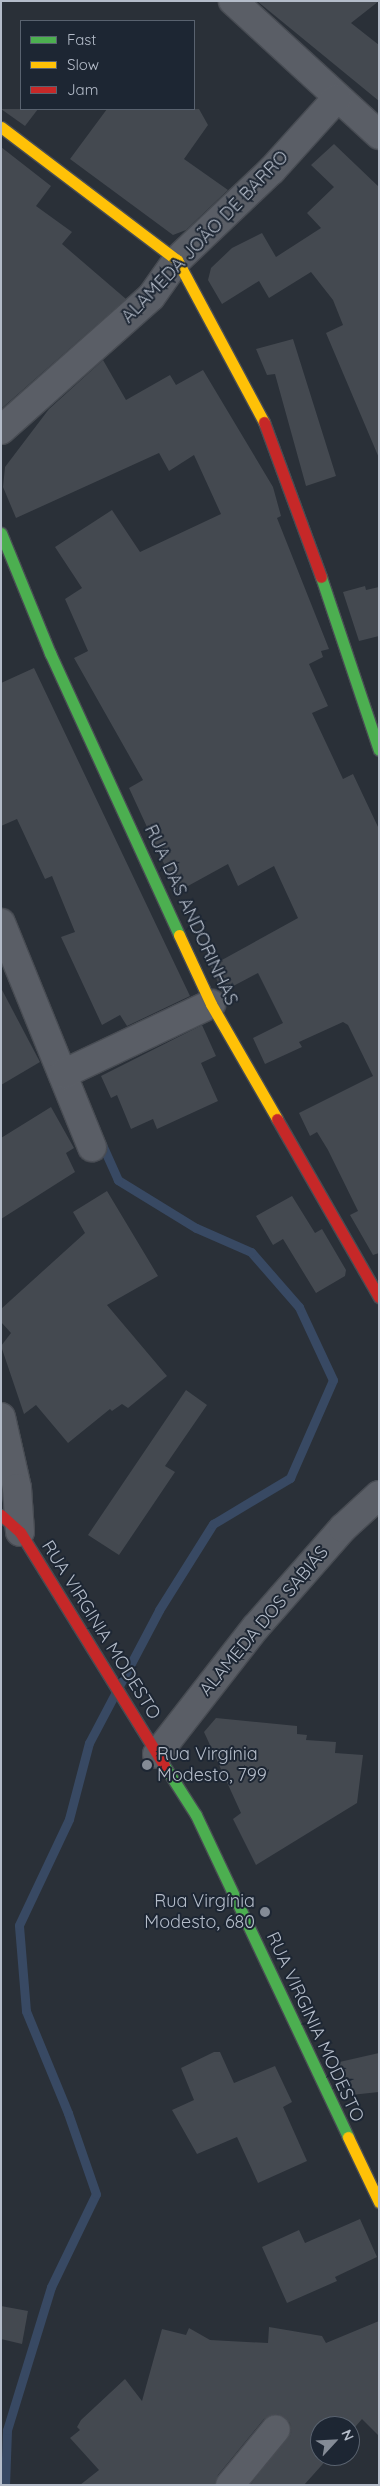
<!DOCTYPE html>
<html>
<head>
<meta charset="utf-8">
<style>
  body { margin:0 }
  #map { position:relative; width:380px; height:2486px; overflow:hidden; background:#2a3038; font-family:Quicksand,sans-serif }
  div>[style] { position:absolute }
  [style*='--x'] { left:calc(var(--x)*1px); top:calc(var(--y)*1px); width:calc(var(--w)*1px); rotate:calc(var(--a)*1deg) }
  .stream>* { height:9px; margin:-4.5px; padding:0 4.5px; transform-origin:4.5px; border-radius:4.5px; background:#384963 }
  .building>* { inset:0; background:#444950 }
  .roads { filter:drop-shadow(1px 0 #484c53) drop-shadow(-1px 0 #484c53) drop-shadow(0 1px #484c53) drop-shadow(0 -1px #484c53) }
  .street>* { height:28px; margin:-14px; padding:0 14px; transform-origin:14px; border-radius:14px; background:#5a5e66 }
  .fast>* { height:11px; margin:-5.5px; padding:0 5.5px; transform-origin:5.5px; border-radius:5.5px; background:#4caf50 }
  .slow>* { height:11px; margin:-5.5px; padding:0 5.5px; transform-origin:5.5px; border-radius:5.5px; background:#ffc107 }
  .jam>* { height:11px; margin:-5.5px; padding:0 5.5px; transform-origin:5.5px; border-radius:5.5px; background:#c62828 }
  .dots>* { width:14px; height:14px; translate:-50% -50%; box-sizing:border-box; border:2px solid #1d2633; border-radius:50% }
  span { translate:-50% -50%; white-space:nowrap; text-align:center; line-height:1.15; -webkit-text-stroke:4px #1d2633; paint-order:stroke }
  .street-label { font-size:18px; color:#b4bcc9 }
  .poi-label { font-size:18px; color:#b4bcc9 }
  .left { translate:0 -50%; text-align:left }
  .right { translate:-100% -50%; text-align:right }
  .frame { position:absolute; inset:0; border:2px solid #b4bcc9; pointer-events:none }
  .legend { position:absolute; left:20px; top:20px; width:175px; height:90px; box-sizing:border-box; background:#1d2633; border:1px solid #59626f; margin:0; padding:6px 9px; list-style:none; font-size:15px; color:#b4bcc9 }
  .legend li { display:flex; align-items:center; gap:10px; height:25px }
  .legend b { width:25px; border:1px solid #59626f }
  .north { position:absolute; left:310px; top:2416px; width:50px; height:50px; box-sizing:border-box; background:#1d2633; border:1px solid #59626f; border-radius:50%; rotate:65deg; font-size:14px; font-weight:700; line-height:20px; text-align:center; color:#b4bcc9 }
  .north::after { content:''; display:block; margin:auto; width:18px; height:22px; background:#848b96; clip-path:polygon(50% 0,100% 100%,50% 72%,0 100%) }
</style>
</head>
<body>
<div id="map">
  <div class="stream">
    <i style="--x:5;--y:2485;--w:55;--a:-87.9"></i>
    <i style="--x:7;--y:2430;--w:150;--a:-72.9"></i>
    <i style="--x:51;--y:2287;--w:103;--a:-64.2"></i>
    <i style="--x:96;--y:2194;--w:86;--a:-109.1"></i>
    <i style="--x:68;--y:2113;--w:110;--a:-112.4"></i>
    <i style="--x:26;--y:2011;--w:86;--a:-94.7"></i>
    <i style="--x:19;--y:1925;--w:117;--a:-64.7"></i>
    <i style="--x:69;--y:1819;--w:79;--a:-75.3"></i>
    <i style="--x:89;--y:1743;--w:150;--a:-62.2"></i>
    <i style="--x:159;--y:1610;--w:102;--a:-57.9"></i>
    <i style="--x:213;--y:1524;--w:90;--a:-30.9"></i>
    <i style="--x:290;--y:1478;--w:107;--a:-66.3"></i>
    <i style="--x:333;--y:1380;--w:81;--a:-115"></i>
    <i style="--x:299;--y:1307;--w:73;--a:-131.1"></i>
    <i style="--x:251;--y:1252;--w:60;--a:-156.4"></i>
    <i style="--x:196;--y:1228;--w:92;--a:-148.4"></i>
    <i style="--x:118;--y:1180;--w:44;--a:-114.2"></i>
  </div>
  <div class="building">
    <i style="clip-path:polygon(257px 1px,379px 1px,351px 23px,379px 45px,379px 101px)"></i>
    <i style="clip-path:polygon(1px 109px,38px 109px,25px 126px)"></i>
    <i style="clip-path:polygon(107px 109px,199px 109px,208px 125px,184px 159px,228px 190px,186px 230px,173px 235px,70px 159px)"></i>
    <i style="clip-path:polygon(334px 144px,379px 187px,379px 458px,326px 333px,343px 325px,333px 300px,311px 272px,269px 298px,259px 281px,222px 304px,208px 280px,211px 268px,232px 248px,262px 233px,276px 257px,321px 228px,307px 213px,334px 187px,311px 165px)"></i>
    <i style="clip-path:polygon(1px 147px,51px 186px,36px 206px,72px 232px,62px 244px,126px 299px,1px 409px)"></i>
    <i style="clip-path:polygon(293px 339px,336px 476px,306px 486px,275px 374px,267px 375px,256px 349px)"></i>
    <i style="clip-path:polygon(103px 360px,126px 400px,170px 375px,176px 385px,203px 370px,273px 487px,281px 516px,277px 518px,329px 649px,321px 651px,323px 657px,309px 664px,328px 706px,312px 713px,343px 779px,353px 774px,379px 829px,379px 1253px,373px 1255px,350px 1215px,358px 1211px,328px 1150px,317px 1132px,310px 1136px,299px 1113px,373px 1076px,348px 1025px,343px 1022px,299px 1042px,302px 1047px,265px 1064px,253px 1038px,283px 1023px,258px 973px,222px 992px,211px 966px,298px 918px,274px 866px,238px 886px,228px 864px,177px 892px,129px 788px,143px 780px,74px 658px,88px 651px,65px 599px,82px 588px,55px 547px,112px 510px,140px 552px,221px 514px,194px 455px,169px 471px,159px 453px,16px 518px,3px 487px,5px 467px,49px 409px)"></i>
    <i style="clip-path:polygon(365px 586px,366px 590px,379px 587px,379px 636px,359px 641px,343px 592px)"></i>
    <i style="clip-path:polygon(34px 668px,190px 996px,127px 1026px,120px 1015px,102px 1025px,61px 937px,75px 932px,52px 876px,45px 879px,17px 819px,1px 826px,1px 683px)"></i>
    <i style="clip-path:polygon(1px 988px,40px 1062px,1px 1085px)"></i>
    <i style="clip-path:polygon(202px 1025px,216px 1056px,201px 1063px,218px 1101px,157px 1129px,153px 1119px,131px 1129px,117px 1095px,111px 1098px,101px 1076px)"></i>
    <i style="clip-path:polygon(51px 1107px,74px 1148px,66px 1153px,75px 1172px,1px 1219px,1px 1138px)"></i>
    <i style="clip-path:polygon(107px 1191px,158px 1276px,107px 1305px,167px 1376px,128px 1408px,122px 1404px,112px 1411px,110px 1409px,68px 1443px,36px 1405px,24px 1414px,1px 1346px,11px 1333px,1px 1322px,1px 1309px,85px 1233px,73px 1212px)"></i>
    <i style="clip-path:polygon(292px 1196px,315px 1233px,322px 1229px,346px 1270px,345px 1276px,316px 1293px,283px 1239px,273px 1245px,256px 1216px)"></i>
    <i style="clip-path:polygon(186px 1390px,207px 1405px,165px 1466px,175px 1472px,119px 1555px,88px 1535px)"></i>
    <i style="clip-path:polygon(216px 1718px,297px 1726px,297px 1734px,307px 1735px,306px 1740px,336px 1742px,335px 1753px,363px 1755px,357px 1803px,256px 1865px,233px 1819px,241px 1813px,204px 1732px)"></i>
    <i style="clip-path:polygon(214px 2052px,220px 2052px,234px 2083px,275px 2066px,292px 2102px,283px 2107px,307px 2161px,258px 2183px,237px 2137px,197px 2154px,172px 2110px,194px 2100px,181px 2068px)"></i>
    <i style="clip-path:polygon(379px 2053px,379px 2092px,351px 2095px,335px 2063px)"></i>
    <i style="clip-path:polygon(360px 2219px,377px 2257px,335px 2277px,337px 2281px,287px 2303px,262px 2247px,299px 2230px,305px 2243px)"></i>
    <i style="clip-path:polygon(1px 2306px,28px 2311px,22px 2344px,1px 2339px)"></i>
    <i style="clip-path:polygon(379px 2321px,379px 2436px,362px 2419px,350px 2433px,350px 2426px,320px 2426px,320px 2456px,330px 2456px,304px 2485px,250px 2485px,291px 2432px,290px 2423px,278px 2414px,264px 2419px,218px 2475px,215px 2485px,80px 2485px,99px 2470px,70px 2438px,80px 2430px,77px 2427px,81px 2420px,125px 2379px,142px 2401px,162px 2329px,186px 2335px,189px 2328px,210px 2340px,268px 2343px,269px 2327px,322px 2336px,326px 2343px)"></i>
  </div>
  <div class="roads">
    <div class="street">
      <i style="--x:233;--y:1;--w:198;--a:42.5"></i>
      <i style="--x:1;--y:430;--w:200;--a:-41.6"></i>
      <i style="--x:151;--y:297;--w:45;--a:-54.9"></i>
      <i style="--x:177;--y:260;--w:131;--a:-43.5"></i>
      <i style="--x:272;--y:170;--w:97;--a:-47.9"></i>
      <i style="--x:1;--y:923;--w:242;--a:67.9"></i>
      <i style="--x:63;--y:1074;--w:164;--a:-25.3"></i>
      <i style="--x:1;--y:1417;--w:73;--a:77.3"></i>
      <i style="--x:17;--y:1488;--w:44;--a:86.1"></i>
      <i style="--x:157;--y:1754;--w:161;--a:-52.1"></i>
      <i style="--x:256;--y:1627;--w:132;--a:-48.7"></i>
      <i style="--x:343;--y:1528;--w:49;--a:-42.5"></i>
      <i style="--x:230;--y:2485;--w:72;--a:-50.6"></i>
    </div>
    <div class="fast">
      <i style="--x:1;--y:533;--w:130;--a:67.8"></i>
      <i style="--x:50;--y:653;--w:310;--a:65.4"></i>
      <i style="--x:321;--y:577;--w:182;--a:71.5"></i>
      <i style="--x:164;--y:1765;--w:59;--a:57.4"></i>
      <i style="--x:196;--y:1815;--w:356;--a:64.7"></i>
    </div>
    <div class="slow">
      <i style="--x:1;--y:127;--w:221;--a:37.1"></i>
      <i style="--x:177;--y:260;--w:184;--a:61.8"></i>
      <i style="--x:179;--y:935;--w:76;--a:65.1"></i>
      <i style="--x:211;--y:1004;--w:133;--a:60.1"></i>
      <i style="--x:348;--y:2137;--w:72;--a:64.5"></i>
    </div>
    <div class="jam">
      <i style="--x:264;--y:422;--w:165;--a:69.8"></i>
      <i style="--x:277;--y:1119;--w:205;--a:60.2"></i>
      <i style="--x:1;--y:1515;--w:25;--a:42"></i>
      <i style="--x:20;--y:1532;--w:274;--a:58.3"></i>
    </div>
  </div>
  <div class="dots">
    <i style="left:147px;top:1765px;background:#848b96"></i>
    <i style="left:265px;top:1912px;background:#848b96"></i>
  </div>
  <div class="street-label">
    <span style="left:205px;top:237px;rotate:-46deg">ALAMEDA JOÃO DE BARRO</span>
    <span style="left:191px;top:915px;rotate:65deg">RUA DAS ANDORINHAS</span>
    <span style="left:264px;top:1621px;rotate:-50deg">ALAMEDA DOS SABIÁS</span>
    <span style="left:101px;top:1630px;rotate:58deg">RUA VIRGINIA MODESTO</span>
    <span style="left:315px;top:2027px;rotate:65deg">RUA VIRGINIA MODESTO</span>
  </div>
  <div class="poi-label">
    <span class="left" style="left:157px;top:1765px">Rua Virgínia<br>Modesto, 799</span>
    <span class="right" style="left:255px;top:1912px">Rua Virgínia<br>Modesto, 680</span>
  </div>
  <div class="frame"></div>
  <ul class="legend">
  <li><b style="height:6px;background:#4caf50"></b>Fast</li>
  <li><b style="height:6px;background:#ffc107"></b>Slow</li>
  <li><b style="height:6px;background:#c62828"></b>Jam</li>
  </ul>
  <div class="north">N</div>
</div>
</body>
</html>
